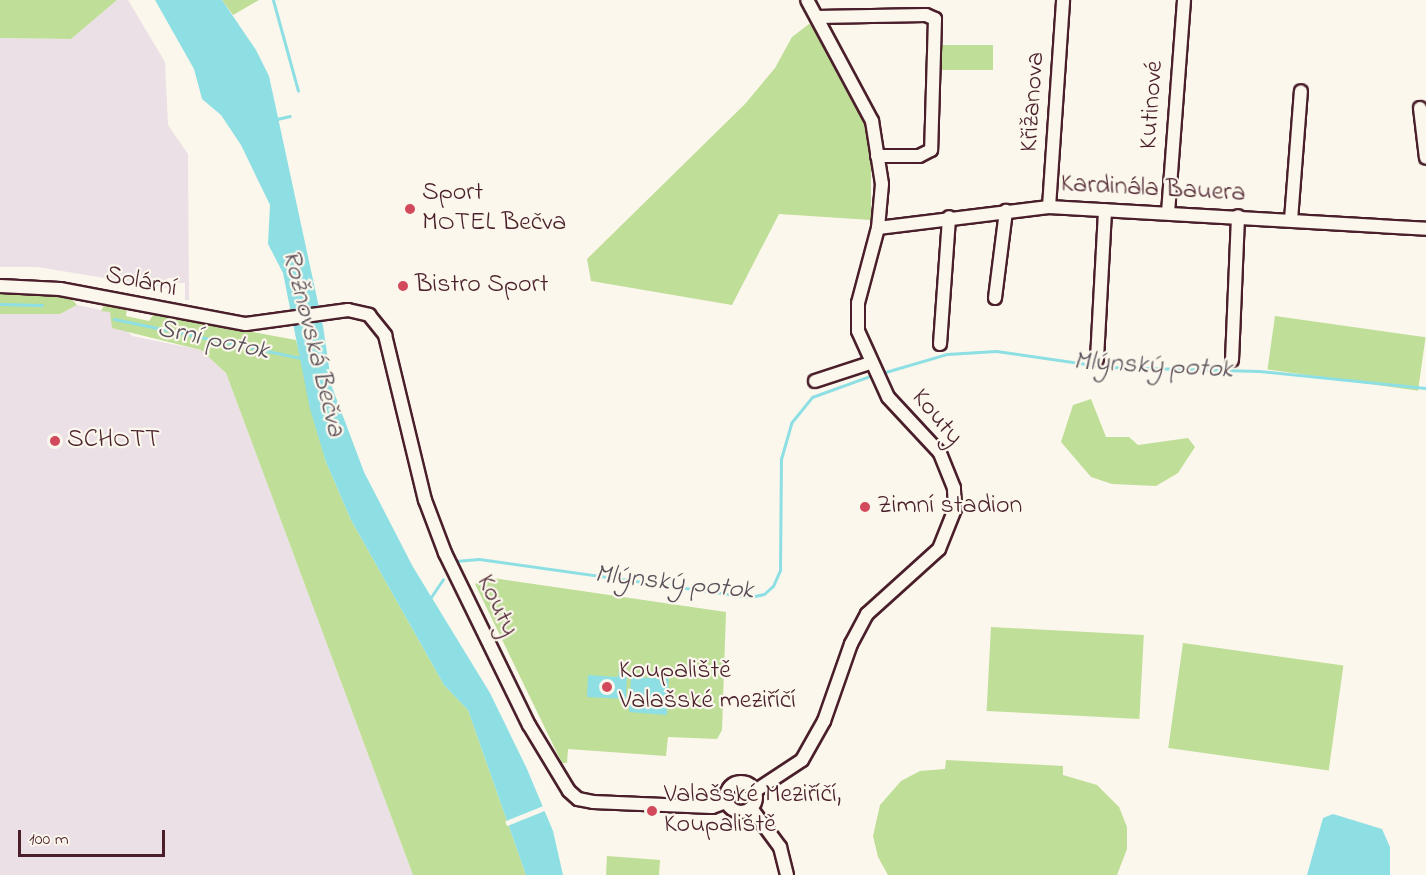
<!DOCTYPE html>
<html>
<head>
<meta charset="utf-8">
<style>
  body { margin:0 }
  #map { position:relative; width:1426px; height:875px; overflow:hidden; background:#fbf7ec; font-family:"Indie Flower",sans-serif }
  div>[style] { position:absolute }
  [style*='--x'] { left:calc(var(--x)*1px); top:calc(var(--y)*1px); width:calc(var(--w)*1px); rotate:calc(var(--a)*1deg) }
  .built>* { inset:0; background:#ebe0e6 }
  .green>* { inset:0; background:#bfde97; transform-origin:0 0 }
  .water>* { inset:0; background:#8ddfe4 }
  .pier>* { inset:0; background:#fbf7ec; transform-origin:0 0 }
  .stream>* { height:3px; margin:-1.5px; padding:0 1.5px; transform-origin:1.5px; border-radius:1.5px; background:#8ddfe4 }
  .roads { filter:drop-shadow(2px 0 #4a1f2b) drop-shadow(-2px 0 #4a1f2b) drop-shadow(0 2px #4a1f2b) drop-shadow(0 -2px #4a1f2b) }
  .street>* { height:12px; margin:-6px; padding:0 6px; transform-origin:6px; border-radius:6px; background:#fbf7ec }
  .street>.ring { margin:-6px; padding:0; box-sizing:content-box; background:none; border:12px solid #fbf7ec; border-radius:50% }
  .dots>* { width:16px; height:16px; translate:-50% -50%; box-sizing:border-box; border:3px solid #fbf7ec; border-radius:50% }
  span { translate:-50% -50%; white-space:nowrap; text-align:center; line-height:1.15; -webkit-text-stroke:4.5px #fbf7ec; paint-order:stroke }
  .street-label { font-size:26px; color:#4a1f2b }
  .poi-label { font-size:26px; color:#4a1f2b }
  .left { translate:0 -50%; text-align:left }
  .water-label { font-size:27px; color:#5b4f59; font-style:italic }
  .scale { position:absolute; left:18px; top:830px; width:147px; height:27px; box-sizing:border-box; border:3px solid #4a1f2b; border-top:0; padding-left:8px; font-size:18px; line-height:21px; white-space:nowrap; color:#4a1f2b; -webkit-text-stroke:4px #fbf7ec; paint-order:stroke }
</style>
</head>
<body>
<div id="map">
  <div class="built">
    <i style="clip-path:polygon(117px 0,128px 0,165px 62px,168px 125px,188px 154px,189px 300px,185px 300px,185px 283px,175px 283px,174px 278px,167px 278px,167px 288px,37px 267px,0 267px,0 38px,71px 39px)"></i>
    <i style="clip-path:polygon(77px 305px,110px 312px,132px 336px,201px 350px,226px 373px,413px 875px,0 875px,0 314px,60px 314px)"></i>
  </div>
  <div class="green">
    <i style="clip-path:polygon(0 0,117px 0,71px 39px,0 38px)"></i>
    <i style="clip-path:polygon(222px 0,259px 0,233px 15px)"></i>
    <i style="clip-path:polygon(809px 24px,815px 27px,863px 118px,871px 149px,871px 220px,779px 214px,732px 305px,591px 281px,587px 259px,745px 104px,775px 68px,792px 37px)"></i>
    <i style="left:942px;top:45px;width:51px;height:25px"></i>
    <i style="clip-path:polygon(0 293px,56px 294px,69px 296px,77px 305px,60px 314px,0 314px)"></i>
    <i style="clip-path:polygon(105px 304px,127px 308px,126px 316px,149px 321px,154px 314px,296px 340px,326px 462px,351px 520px,444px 685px,468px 710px,526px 875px,413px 875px,226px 373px,201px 350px,112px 328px,110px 312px,101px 311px)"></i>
    <i style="left:1275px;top:316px;width:152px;height:54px;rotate:8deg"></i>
    <i style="clip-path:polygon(1091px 399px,1106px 437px,1129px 437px,1138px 445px,1188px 438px,1195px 447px,1178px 473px,1156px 486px,1112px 484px,1091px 477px,1061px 442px,1073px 405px)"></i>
    <i style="clip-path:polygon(486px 577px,726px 612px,722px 730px,717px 739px,668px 737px,666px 756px,568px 749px,567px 763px,562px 763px,475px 584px)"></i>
    <i style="left:991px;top:627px;width:153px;height:84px;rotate:3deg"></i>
    <i style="left:1183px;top:643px;width:162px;height:106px;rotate:8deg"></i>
    <i style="clip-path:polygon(946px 760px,1063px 766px,1063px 775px,1097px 785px,1119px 807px,1127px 827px,1127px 849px,1117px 875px,888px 875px,878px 857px,873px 836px,880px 805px,901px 781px,920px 771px,945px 769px)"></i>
    <i style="clip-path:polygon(607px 856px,660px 860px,659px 875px,606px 875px)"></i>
  </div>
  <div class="water">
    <i style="clip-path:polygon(155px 0,222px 0,256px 50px,269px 76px,323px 326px,332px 387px,364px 472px,413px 567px,490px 693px,527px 769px,553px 831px,563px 875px,526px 875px,468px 710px,444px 685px,351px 520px,326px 462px,310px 409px,283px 273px,268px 244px,270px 205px,241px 145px,221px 115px,202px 99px,194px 69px)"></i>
    <i style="clip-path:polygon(619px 670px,627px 671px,626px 699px,587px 697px,588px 675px,618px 677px)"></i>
    <i style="clip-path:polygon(651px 672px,669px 673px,667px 715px,629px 712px,631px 677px,651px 678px)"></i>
    <i style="clip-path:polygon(1333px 814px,1382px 829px,1390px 847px,1390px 875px,1307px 875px,1323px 818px)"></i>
  </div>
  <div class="pier">
    <i style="left:546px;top:805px;width:5px;height:44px;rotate:68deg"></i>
  </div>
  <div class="stream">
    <i style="--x:273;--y:0;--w:94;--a:74.6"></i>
    <i style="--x:277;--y:119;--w:13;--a:-13"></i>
    <i style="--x:0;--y:304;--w:42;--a:1.4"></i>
    <i style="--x:114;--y:319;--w:190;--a:11.8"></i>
    <i style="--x:882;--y:373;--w:68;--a:-16.3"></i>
    <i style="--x:947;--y:354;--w:49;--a:-3.5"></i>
    <i style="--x:996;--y:351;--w:112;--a:8.2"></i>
    <i style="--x:1107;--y:367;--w:152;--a:1.5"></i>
    <i style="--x:1259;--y:371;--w:168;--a:5.8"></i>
    <i style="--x:455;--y:561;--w:24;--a:-5"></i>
    <i style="--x:479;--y:559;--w:274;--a:8"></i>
    <i style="--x:750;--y:597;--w:14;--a:-12"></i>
    <i style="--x:764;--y:594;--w:12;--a:-42"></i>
    <i style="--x:773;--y:586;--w:17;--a:-66"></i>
    <i style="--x:780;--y:570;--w:111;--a:-89.5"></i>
    <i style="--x:781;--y:459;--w:37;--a:-74"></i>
    <i style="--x:791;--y:423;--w:33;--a:-51"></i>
    <i style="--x:812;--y:397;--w:62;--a:-19.9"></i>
    <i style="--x:429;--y:600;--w:25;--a:-56"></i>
  </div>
  <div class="roads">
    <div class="street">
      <i style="--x:817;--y:17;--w:109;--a:-1.1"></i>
      <i style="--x:926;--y:15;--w:10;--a:24"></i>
      <i style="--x:935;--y:19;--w:131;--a:91.7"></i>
      <i style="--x:931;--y:150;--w:13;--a:153"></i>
      <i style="--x:919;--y:156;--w:42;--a:180"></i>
      <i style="--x:1420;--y:108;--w:50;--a:83.2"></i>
      <i style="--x:1049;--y:207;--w:207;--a:-86.1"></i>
      <i style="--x:1168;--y:213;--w:214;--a:-85.7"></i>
      <i style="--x:1291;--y:220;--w:129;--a:-85.6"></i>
      <i style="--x:878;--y:228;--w:172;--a:-7"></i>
      <i style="--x:1049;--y:207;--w:378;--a:3.3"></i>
      <i style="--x:0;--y:286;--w:60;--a:2.9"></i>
      <i style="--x:60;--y:289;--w:189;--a:10.7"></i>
      <i style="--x:246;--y:324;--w:103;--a:-7.8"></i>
      <i style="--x:348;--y:310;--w:22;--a:13"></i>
      <i style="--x:369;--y:315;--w:26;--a:51"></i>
      <i style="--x:385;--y:335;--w:170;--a:76.4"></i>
      <i style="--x:425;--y:500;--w:57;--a:69.3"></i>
      <i style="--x:445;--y:553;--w:191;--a:64"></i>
      <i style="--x:529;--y:725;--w:77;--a:58.8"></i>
      <i style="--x:569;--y:791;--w:12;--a:42"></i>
      <i style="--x:578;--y:799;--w:15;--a:11"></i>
      <i style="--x:593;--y:802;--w:119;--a:2.4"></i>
      <i style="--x:712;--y:807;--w:15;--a:-20"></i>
      <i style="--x:995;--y:298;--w:88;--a:-82.8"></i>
      <i style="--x:940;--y:344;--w:127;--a:-85.9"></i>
      <i style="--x:1097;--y:359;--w:149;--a:-86.9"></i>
      <i style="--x:1232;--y:360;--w:144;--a:-87.6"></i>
      <i style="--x:815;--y:381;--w:58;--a:-18.1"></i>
      <i class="ring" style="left:726px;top:782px;width:18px;height:18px"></i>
      <i style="--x:755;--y:791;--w:56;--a:-33.4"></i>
      <i style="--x:802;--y:760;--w:45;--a:-60.6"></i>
      <i style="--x:824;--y:721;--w:82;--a:-70.7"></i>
      <i style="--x:851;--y:644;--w:34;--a:-62"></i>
      <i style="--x:867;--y:614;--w:97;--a:-42.1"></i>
      <i style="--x:939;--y:549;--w:43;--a:-68.2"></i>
      <i style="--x:955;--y:509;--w:21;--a:-93"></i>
      <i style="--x:954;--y:488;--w:38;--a:-112"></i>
      <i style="--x:940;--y:453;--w:76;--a:-132.9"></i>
      <i style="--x:888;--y:397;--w:72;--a:-114.4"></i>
      <i style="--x:858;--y:331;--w:28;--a:-90"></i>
      <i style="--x:858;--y:303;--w:78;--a:-75.1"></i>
      <i style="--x:878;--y:228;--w:44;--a:-84.8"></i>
      <i style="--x:882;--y:184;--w:64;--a:-99"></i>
      <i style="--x:872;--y:121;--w:137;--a:-118.2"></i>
      <i style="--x:751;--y:808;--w:49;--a:53.4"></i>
      <i style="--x:780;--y:847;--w:29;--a:76"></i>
    </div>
  </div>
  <div class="dots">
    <i style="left:410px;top:209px;background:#d1495b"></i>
    <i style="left:403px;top:286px;background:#d1495b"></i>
    <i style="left:55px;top:441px;background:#d1495b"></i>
    <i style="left:865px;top:507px;background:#d1495b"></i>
    <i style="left:607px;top:687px;background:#d1495b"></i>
    <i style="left:652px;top:811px;background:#d1495b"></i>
  </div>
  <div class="street-label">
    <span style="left:1034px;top:102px;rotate:-86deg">Křižanova</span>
    <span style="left:1153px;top:105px;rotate:-86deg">Kutinové</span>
    <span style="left:1153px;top:190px;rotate:3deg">Kardinála Bauera</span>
    <span style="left:141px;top:283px;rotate:12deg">Solární</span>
    <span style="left:936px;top:418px;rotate:50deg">Kouty</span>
    <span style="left:496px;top:606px;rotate:64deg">Kouty</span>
  </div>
  <div class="poi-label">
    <span class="left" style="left:422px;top:209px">Sport<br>MOTEL Bečva</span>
    <span class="left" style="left:415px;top:286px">Bistro Sport</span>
    <span class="left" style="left:67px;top:441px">SCHOTT</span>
    <span class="left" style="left:877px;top:507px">Zimní stadion</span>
    <span class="left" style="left:619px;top:687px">Koupaliště<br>Valašské meziříčí</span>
    <span class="left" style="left:664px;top:811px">Valašské Meziříčí,<br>Koupaliště</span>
  </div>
  <div class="water-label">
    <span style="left:213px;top:340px;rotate:12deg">Srní potok</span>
    <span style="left:313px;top:343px;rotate:76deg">Rožnovská Bečva</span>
    <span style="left:1153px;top:366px;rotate:3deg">Mlýnský potok</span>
    <span style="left:674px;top:583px;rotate:6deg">Mlýnský potok</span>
  </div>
  <div class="scale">100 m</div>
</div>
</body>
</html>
